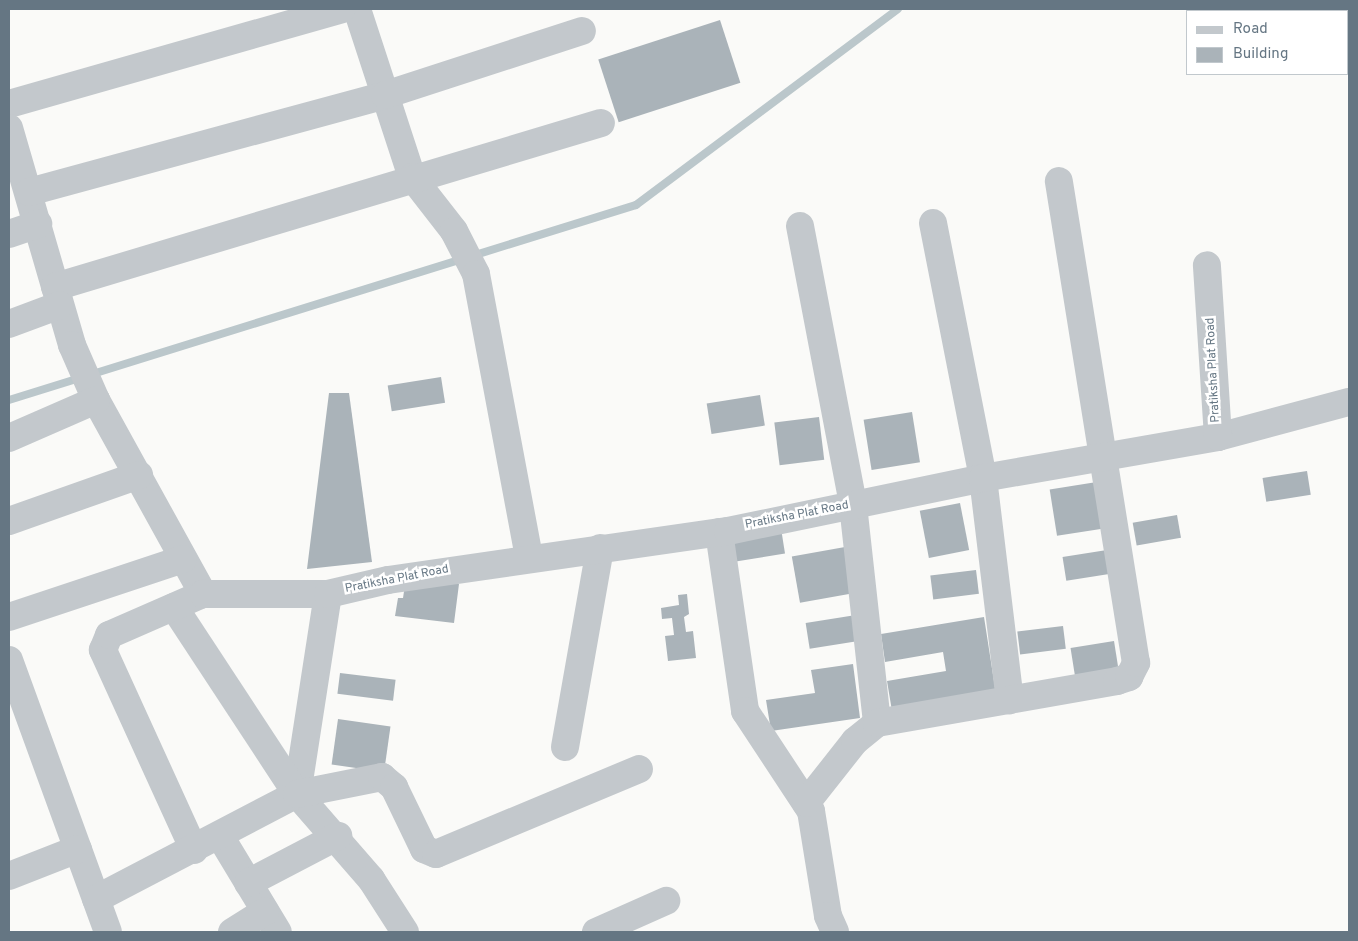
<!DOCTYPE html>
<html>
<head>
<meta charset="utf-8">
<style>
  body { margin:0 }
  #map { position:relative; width:1358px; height:941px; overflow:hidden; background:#fafaf8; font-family:Overpass,sans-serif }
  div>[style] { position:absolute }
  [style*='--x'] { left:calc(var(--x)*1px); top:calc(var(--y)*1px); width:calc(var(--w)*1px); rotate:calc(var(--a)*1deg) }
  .stream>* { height:8px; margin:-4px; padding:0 4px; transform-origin:4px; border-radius:4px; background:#bbc7cb }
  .building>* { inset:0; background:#aab3b9; transform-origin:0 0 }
  .street>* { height:28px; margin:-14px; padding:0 14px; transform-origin:14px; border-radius:14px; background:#c3c8cc }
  span { translate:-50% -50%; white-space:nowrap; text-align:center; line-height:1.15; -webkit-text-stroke:5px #fff; paint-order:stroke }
  .street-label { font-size:12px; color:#657683 }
  .frame { position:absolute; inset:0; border:10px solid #657683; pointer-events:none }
  .legend { position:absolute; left:1186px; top:10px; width:162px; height:65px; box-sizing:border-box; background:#fff; border:1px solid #c1c8cd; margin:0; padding:6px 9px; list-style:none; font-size:15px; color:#657683 }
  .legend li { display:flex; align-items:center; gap:10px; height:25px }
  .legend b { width:25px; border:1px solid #c1c8cd }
</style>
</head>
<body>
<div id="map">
  <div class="stream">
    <i style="--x:9;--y:400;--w:657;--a:-17.28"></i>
    <i style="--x:636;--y:205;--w:327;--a:-36.8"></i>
  </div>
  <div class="building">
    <i style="left:720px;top:20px;width:66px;height:128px;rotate:72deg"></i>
    <i style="left:441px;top:377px;width:26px;height:54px;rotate:81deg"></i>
    <i style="clip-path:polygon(329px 393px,349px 393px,372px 562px,307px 569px)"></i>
    <i style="left:760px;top:395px;width:31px;height:54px;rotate:81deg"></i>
    <i style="left:912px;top:412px;width:51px;height:49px;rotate:81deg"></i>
    <i style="left:819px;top:417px;width:43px;height:45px;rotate:83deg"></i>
    <i style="left:1307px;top:471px;width:24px;height:45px;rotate:81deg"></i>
    <i style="left:1103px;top:481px;width:47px;height:54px;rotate:81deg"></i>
    <i style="left:960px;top:503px;width:48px;height:41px;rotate:79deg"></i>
    <i style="left:1177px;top:515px;width:23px;height:45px;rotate:80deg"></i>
    <i style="left:780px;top:522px;width:32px;height:53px;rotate:81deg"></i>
    <i style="left:845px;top:547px;width:47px;height:54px;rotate:80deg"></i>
    <i style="left:1107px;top:550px;width:24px;height:45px;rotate:81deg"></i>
    <i style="left:976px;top:570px;width:24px;height:46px;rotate:83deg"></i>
    <i style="clip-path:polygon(418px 579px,459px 584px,454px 623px,395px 616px,398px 598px,403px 598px,405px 585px)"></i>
    <i style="clip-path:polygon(687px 594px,689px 614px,684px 617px,686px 632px,693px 631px,696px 658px,668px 661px,665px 636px,674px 635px,672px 618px,662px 619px,661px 608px,679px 605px,678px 595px)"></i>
    <i style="left:856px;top:615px;width:26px;height:51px;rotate:81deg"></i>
    <i style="clip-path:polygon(984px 617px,996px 694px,892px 711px,887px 681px,946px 671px,943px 652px,885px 662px,881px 634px)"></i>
    <i style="left:1063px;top:626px;width:23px;height:46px;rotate:83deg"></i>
    <i style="left:1114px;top:641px;width:32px;height:44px;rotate:81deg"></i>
    <i style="clip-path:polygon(853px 664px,860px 718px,771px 731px,766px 700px,815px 693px,811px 670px)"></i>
    <i style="left:340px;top:673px;width:56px;height:21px;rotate:7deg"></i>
    <i style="left:338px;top:719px;width:53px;height:46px;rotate:8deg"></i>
  </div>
  <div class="street">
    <i style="--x:357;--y:9;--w:177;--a:71.9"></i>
    <i style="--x:412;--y:177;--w:68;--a:52.1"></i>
    <i style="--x:454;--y:231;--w:48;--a:62.9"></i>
    <i style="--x:476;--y:274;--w:289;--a:79.4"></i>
    <i style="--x:9;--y:104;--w:346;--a:-15.9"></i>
    <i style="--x:9;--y:128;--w:226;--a:73.8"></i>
    <i style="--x:72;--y:345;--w:60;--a:66.4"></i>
    <i style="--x:96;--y:400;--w:222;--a:61.1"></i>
    <i style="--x:29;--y:192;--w:369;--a:-15.2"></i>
    <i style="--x:385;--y:95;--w:207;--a:-18"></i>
    <i style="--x:933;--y:223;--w:260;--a:78.9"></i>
    <i style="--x:983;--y:478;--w:224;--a:83.1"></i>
    <i style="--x:800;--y:226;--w:284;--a:79.2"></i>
    <i style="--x:853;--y:505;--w:219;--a:83.7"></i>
    <i style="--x:9;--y:234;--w:31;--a:-19"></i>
    <i style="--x:55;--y:287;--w:570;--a:-16.72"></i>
    <i style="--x:9;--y:324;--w:54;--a:-20.4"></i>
    <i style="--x:1218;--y:437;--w:136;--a:-15"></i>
    <i style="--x:9;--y:438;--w:95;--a:-23.6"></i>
    <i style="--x:9;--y:521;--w:138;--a:-19.5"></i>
    <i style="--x:719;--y:532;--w:181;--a:81.7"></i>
    <i style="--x:745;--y:711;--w:120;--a:56.6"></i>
    <i style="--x:811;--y:811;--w:106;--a:80.8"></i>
    <i style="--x:828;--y:916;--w:17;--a:66"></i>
    <i style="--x:328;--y:594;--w:202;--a:98.8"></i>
    <i style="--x:297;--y:794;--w:113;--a:49"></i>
    <i style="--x:371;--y:879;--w:63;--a:57.3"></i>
    <i style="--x:174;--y:607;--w:224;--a:56.7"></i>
    <i style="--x:9;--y:617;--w:183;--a:-18.4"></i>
    <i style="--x:9;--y:660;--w:289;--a:70"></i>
    <i style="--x:565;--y:747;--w:202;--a:-80"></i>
    <i style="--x:806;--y:803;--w:79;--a:-51.7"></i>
    <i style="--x:855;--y:741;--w:28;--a:-39"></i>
    <i style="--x:877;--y:723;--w:244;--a:-9.9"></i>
    <i style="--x:1117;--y:681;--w:13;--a:-18"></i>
    <i style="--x:1129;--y:677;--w:16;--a:-63"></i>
    <i style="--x:1136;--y:663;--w:488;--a:-99.1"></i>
    <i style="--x:220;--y:836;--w:112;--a:58.9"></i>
    <i style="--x:194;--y:850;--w:220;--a:-114.5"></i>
    <i style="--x:103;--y:650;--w:16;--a:-68"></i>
    <i style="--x:109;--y:635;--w:103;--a:-23.6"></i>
    <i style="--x:203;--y:594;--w:125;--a:0"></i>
    <i style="--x:328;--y:594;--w:62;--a:-13.1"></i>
    <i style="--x:388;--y:580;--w:344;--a:-8.2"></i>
    <i style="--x:728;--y:531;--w:260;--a:-11.7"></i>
    <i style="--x:983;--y:478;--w:239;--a:-9.9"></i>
    <i style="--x:1218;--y:437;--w:172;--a:-93.7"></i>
    <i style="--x:9;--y:876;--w:74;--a:-21.4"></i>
    <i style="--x:248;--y:883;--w:102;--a:-27.6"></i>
    <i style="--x:96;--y:899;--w:227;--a:-27.6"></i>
    <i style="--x:297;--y:794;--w:87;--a:-11.3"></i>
    <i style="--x:382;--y:777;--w:16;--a:40"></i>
    <i style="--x:394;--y:787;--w:69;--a:64.2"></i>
    <i style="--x:424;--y:849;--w:13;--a:23"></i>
    <i style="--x:436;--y:854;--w:220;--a:-22.7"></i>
    <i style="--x:232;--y:932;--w:39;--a:-32"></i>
    <i style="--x:596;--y:932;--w:77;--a:-23.9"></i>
  </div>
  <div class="street-label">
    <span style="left:1214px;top:370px;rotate:-93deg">Pratiksha Plat Road</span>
    <span style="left:797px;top:516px;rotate:-11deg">Pratiksha Plat Road</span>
    <span style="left:397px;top:580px;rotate:-11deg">Pratiksha Plat Road</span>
  </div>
  <div class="frame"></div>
  <ul class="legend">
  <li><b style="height:6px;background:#c3c8cc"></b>Road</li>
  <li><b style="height:14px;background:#aab3b9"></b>Building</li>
  </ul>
</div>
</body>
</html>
